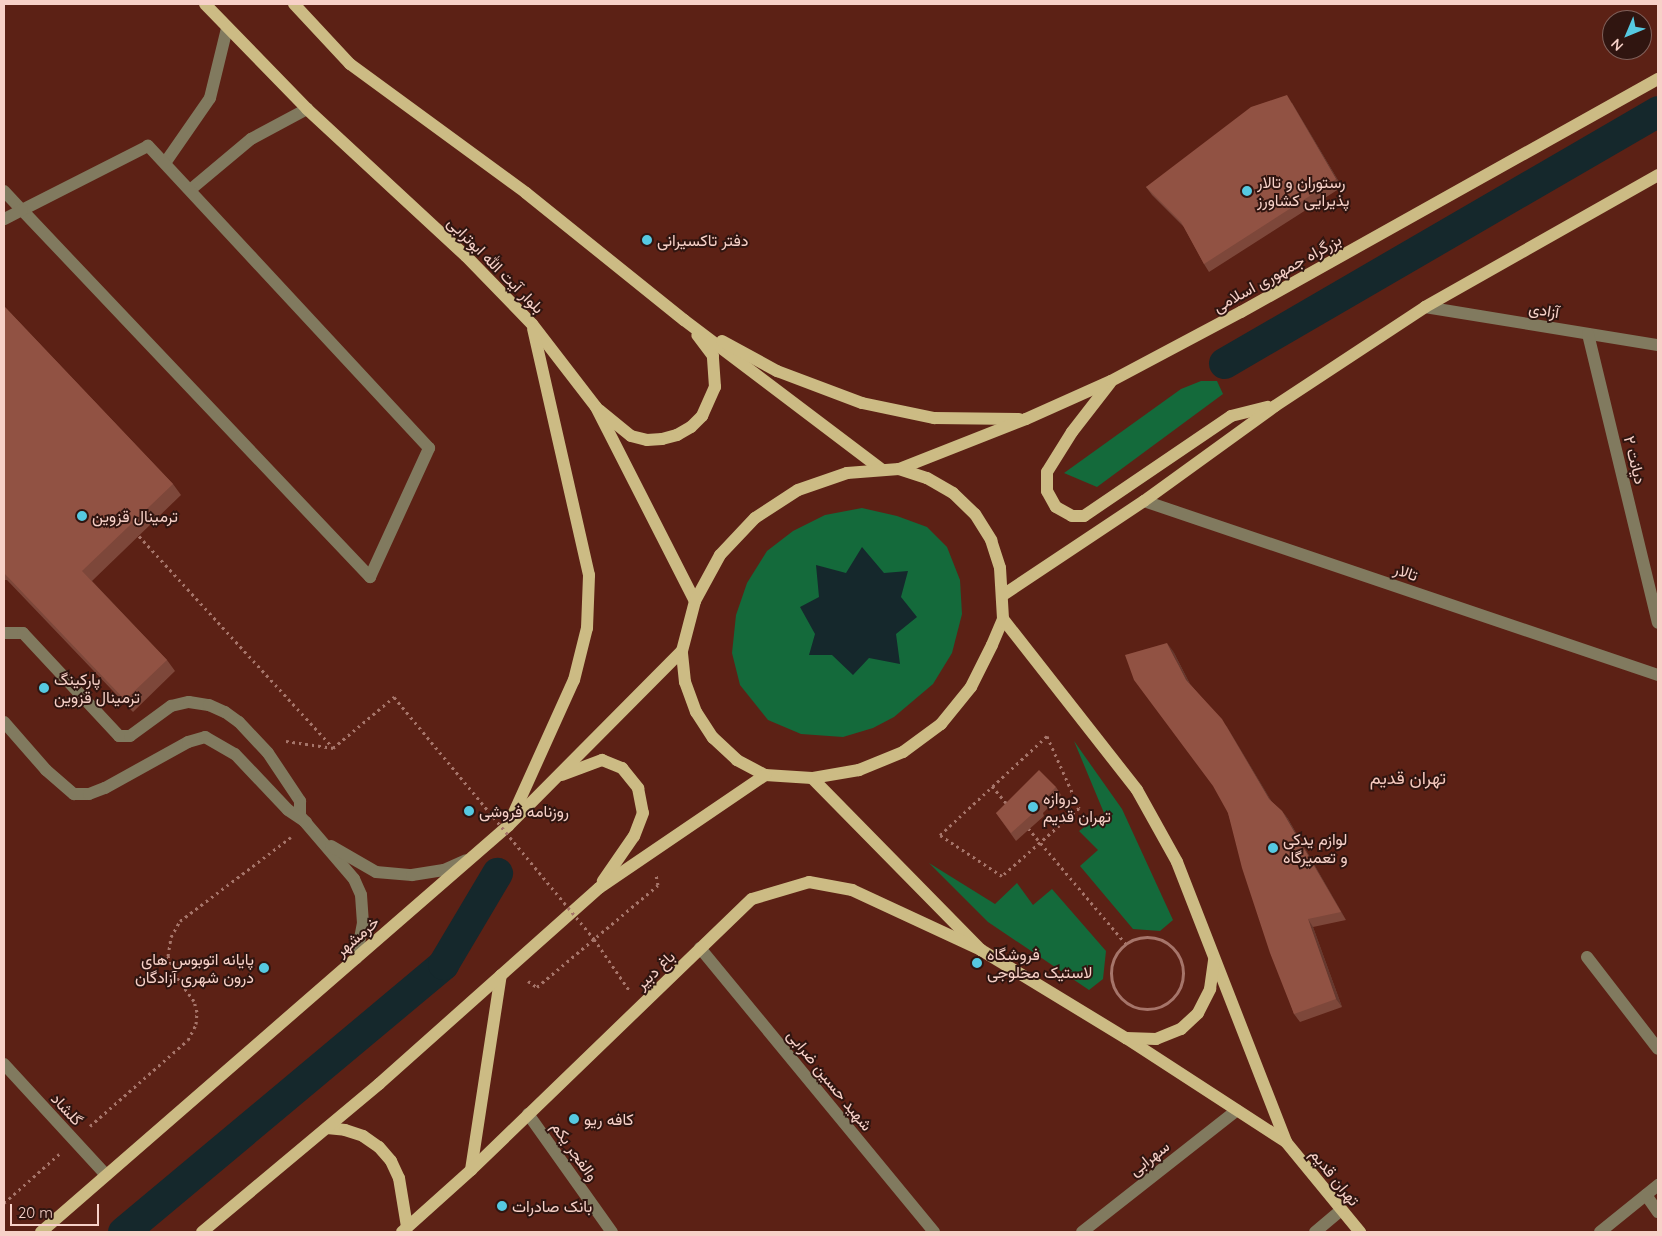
<!DOCTYPE html>
<html>
<head>
<meta charset="utf-8">
<style>
  body { margin:0 }
  #map { position:relative; width:1662px; height:1236px; overflow:hidden; background:#5c2115; font-family:Quicksand,Vazirmatn,sans-serif }
  div>[style] { position:absolute }
  [style*='--x'] { left:calc(var(--x)*1px); top:calc(var(--y)*1px); width:calc(var(--w)*1px); rotate:calc(var(--a)*1deg) }
  .green>* { inset:0; background:#146a3b }
  .water>* { inset:0; background:#15282c }
  .canal>* { height:31px; margin:-15.5px; padding:0 15.5px; transform-origin:15.5px; border-radius:15.5px; background:#15282c }
  .path>* { height:3px; margin-top:-1.5px; transform-origin:0; background:repeating-linear-gradient(90deg,#a6756a 0 2.5px,transparent 0 6.5px) }
  .path>.ring { margin:-1.5px; padding:0; box-sizing:content-box; background:none; border:3px solid #a6756a; border-radius:50% }
  .minor>* { height:12px; margin:-6px; padding:0 6px; transform-origin:6px; border-radius:6px; background:#817a5f }
  .major>* { height:12px; margin:-6px; padding:0 6px; transform-origin:6px; border-radius:6px; background:#ccbb84 }
  .path-bridge>* { height:3px; margin-top:-1.5px; transform-origin:0; background:repeating-linear-gradient(90deg,#a6756a 0 2.5px,transparent 0 6.5px) }
  .wall>* { inset:0; background:#7d473a }
  .shaded-wall>* { inset:0; background:#66392f }
  .building>* { inset:0; background:#915243 }
  .dots>* { width:14px; height:14px; translate:-50% -50%; box-sizing:border-box; border:2px solid #301510; border-radius:50% }
  span { translate:-50% -50%; white-space:nowrap; text-align:center; line-height:1.15; -webkit-text-stroke:4px #301510; paint-order:stroke }
  .poi-label { font-size:16px; color:#f7d1c8 }
  .left { translate:0 -50%; text-align:left }
  .right { translate:-100% -50%; text-align:right }
  .street-label { font-size:16px; color:#f7d1c8 }
  .neighbourhood-label { font-size:18px; color:#f5c9be }
  .frame { position:absolute; inset:0; border:5px solid #f7d1c8; pointer-events:none }
  .north { position:absolute; left:1602px; top:10px; width:50px; height:50px; box-sizing:border-box; background:#301510; border:1px solid #80605a; border-radius:50%; rotate:225deg; font-size:14px; font-weight:700; line-height:20px; text-align:center; color:#f7d1c8 }
  .north::after { content:''; display:block; margin:auto; width:18px; height:22px; background:#56c9e1; clip-path:polygon(50% 0,100% 100%,50% 72%,0 100%) }
  .scale { position:absolute; left:10px; top:1204px; width:89px; height:22px; box-sizing:border-box; border:2px solid #f7d1c8; border-top:0; padding-left:6px; font-size:15px; line-height:18px; white-space:nowrap; color:#f7d1c8; -webkit-text-stroke:4px #301510; paint-order:stroke }
</style>
</head>
<body>
<div id="map">
  <div class="green">
    <i style="clip-path:polygon(1201px 381px,1217px 381px,1223px 394px,1097px 487px,1064px 473px,1181px 389px)"></i>
    <i style="clip-path:polygon(862px 508px,897px 516px,927px 527px,947px 547px,960px 580px,962px 614px,952px 653px,933px 684px,894px 717px,873px 728px,843px 737px,801px 734px,768px 720px,740px 685px,732px 653px,736px 615px,747px 583px,767px 551px,793px 531px,825px 515px)"></i>
    <i style="clip-path:polygon(1074px 741px,1122px 809px,1173px 920px,1160px 931px,1133px 929px,1080px 866px,1098px 850px,1079px 831px,1104px 813px)"></i>
    <i style="clip-path:polygon(929px 863px,995px 904px,1017px 883px,1033px 905px,1052px 889px,1106px 951px,1103px 979px,1089px 990px,988px 922px)"></i>
  </div>
  <div class="water">
    <i style="clip-path:polygon(862px 547px,884px 573px,908px 571px,901px 597px,917px 617px,896px 634px,900px 664px,869px 658px,853px 675px,832px 655px,809px 655px,815px 634px,800px 607px,819px 597px,816px 565px,846px 573px)"></i>
  </div>
  <div class="canal">
    <i style="--x:1224;--y:363;--w:502;--a:-30.14"></i>
    <i style="--x:123;--y:1232;--w:417;--a:-39.9"></i>
    <i style="--x:443;--y:964;--w:106;--a:-59.3"></i>
  </div>
  <div class="path">
    <i style="--x:139;--y:536;--w:287;--a:47.5"></i>
    <i style="--x:1047;--y:736;--w:79;--a:66"></i>
    <i style="--x:1079;--y:808;--w:103;--a:138.6"></i>
    <i style="--x:1002;--y:876;--w:74;--a:-146.5"></i>
    <i style="--x:940;--y:835;--w:146;--a:-42.8"></i>
    <i style="--x:286;--y:741;--w:48;--a:8.5"></i>
    <i style="--x:333;--y:748;--w:80;--a:-39.9"></i>
    <i style="--x:992;--y:786;--w:26;--a:50"></i>
    <i style="--x:1028;--y:828;--w:152;--a:49.8"></i>
    <i class="ring" style="left:1111px;top:937px;width:69px;height:69px"></i>
    <i style="--x:594;--y:939;--w:62;--a:55.5"></i>
    <i style="--x:528;--y:981;--w:11;--a:34"></i>
    <i style="--x:537;--y:987;--w:158;--a:-40.1"></i>
    <i style="--x:658;--y:885;--w:10;--a:-101"></i>
    <i style="--x:90;--y:1126;--w:130;--a:-41.3"></i>
    <i style="--x:188;--y:1040;--w:18;--a:-63"></i>
    <i style="--x:196;--y:1024;--w:12;--a:-85"></i>
    <i style="--x:197;--y:1012;--w:11;--a:-105"></i>
    <i style="--x:194;--y:1001;--w:31;--a:-126"></i>
    <i style="--x:176;--y:976;--w:22;--a:-112"></i>
    <i style="--x:168;--y:956;--w:19;--a:-81"></i>
    <i style="--x:171;--y:937;--w:18;--a:-61"></i>
    <i style="--x:180;--y:921;--w:139;--a:-37.1"></i>
    <i style="--x:4;--y:1203;--w:74;--a:-41.7"></i>
  </div>
  <div class="minor">
    <i style="--x:165;--y:163;--w:79;--a:-55.3"></i>
    <i style="--x:210;--y:98;--w:72;--a:-76.3"></i>
    <i style="--x:190;--y:190;--w:80;--a:-39.9"></i>
    <i style="--x:251;--y:139;--w:64;--a:-28.2"></i>
    <i style="--x:4;--y:191;--w:26;--a:47"></i>
    <i style="--x:22;--y:210;--w:506;--a:46.52"></i>
    <i style="--x:370;--y:577;--w:142;--a:-65.4"></i>
    <i style="--x:429;--y:448;--w:413;--a:-132.9"></i>
    <i style="--x:148;--y:146;--w:141;--a:153.1"></i>
    <i style="--x:22;--y:210;--w:20;--a:153"></i>
    <i style="--x:1425;--y:307;--w:236;--a:9.3"></i>
    <i style="--x:1588;--y:334;--w:297;--a:76.4"></i>
    <i style="--x:1144;--y:501;--w:543;--a:18.7"></i>
    <i style="--x:4;--y:633;--w:19;--a:0"></i>
    <i style="--x:23;--y:633;--w:141;--a:47"></i>
    <i style="--x:119;--y:736;--w:11;--a:0"></i>
    <i style="--x:130;--y:736;--w:51;--a:-36.2"></i>
    <i style="--x:171;--y:706;--w:18;--a:-13"></i>
    <i style="--x:189;--y:702;--w:20;--a:9"></i>
    <i style="--x:209;--y:705;--w:17;--a:24"></i>
    <i style="--x:225;--y:712;--w:17;--a:36"></i>
    <i style="--x:239;--y:722;--w:42;--a:46.9"></i>
    <i style="--x:268;--y:753;--w:58;--a:56.3"></i>
    <i style="--x:300;--y:801;--w:15;--a:90"></i>
    <i style="--x:300;--y:816;--w:83;--a:49.4"></i>
    <i style="--x:354;--y:879;--w:17;--a:66"></i>
    <i style="--x:361;--y:895;--w:28;--a:86"></i>
    <i style="--x:363;--y:923;--w:36;--a:101"></i>
    <i style="--x:4;--y:722;--w:64;--a:48.8"></i>
    <i style="--x:46;--y:770;--w:37;--a:41"></i>
    <i style="--x:74;--y:794;--w:15;--a:0"></i>
    <i style="--x:89;--y:794;--w:17;--a:-21"></i>
    <i style="--x:105;--y:788;--w:95;--a:-29"></i>
    <i style="--x:188;--y:742;--w:18;--a:-16"></i>
    <i style="--x:205;--y:737;--w:34;--a:30"></i>
    <i style="--x:235;--y:754;--w:77;--a:46.6"></i>
    <i style="--x:288;--y:810;--w:22;--a:34"></i>
    <i style="--x:331;--y:846;--w:52;--a:30"></i>
    <i style="--x:376;--y:872;--w:36;--a:5"></i>
    <i style="--x:412;--y:875;--w:32;--a:-9"></i>
    <i style="--x:444;--y:870;--w:24;--a:-24"></i>
    <i style="--x:700;--y:948;--w:368;--a:50.5"></i>
    <i style="--x:1587;--y:957;--w:116;--a:52.3"></i>
    <i style="--x:4;--y:1064;--w:151;--a:47.4"></i>
    <i style="--x:528;--y:1114;--w:145;--a:54.6"></i>
    <i style="--x:1646;--y:1195;--w:21;--a:55"></i>
    <i style="--x:1082;--y:1232;--w:197;--a:-38.2"></i>
    <i style="--x:1315;--y:1232;--w:34;--a:-40"></i>
    <i style="--x:1600;--y:1232;--w:75;--a:-39"></i>
  </div>
  <div class="major">
    <i style="--x:205;--y:4;--w:146;--a:45.8"></i>
    <i style="--x:307;--y:109;--w:217;--a:42.8"></i>
    <i style="--x:466;--y:256;--w:95;--a:45.9"></i>
    <i style="--x:532;--y:324;--w:105;--a:52.4"></i>
    <i style="--x:596;--y:407;--w:218;--a:63"></i>
    <i style="--x:294;--y:4;--w:82;--a:47"></i>
    <i style="--x:350;--y:64;--w:218;--a:36.2"></i>
    <i style="--x:526;--y:193;--w:203;--a:38.8"></i>
    <i style="--x:684;--y:320;--w:248;--a:37.1"></i>
    <i style="--x:722;--y:341;--w:63;--a:28.6"></i>
    <i style="--x:777;--y:371;--w:91;--a:20.6"></i>
    <i style="--x:862;--y:403;--w:74;--a:11.8"></i>
    <i style="--x:934;--y:418;--w:85;--a:0.7"></i>
    <i style="--x:1110;--y:383;--w:62;--a:127.8"></i>
    <i style="--x:1072;--y:432;--w:47;--a:122"></i>
    <i style="--x:1047;--y:472;--w:19;--a:90"></i>
    <i style="--x:1047;--y:491;--w:18;--a:61"></i>
    <i style="--x:1056;--y:507;--w:18;--a:29"></i>
    <i style="--x:1072;--y:516;--w:12;--a:0"></i>
    <i style="--x:1084;--y:516;--w:178;--a:-34.2"></i>
    <i style="--x:1231;--y:416;--w:38;--a:-14"></i>
    <i style="--x:599;--y:410;--w:41;--a:39.1"></i>
    <i style="--x:631;--y:436;--w:16;--a:14"></i>
    <i style="--x:647;--y:440;--w:15;--a:-4"></i>
    <i style="--x:662;--y:439;--w:16;--a:-15"></i>
    <i style="--x:677;--y:435;--w:16;--a:-30"></i>
    <i style="--x:691;--y:427;--w:16;--a:-45"></i>
    <i style="--x:702;--y:416;--w:32;--a:-66"></i>
    <i style="--x:715;--y:387;--w:31;--a:-94"></i>
    <i style="--x:713;--y:356;--w:26;--a:-127"></i>
    <i style="--x:899;--y:469;--w:29;--a:18"></i>
    <i style="--x:927;--y:478;--w:30;--a:30"></i>
    <i style="--x:953;--y:493;--w:30;--a:44"></i>
    <i style="--x:975;--y:514;--w:31;--a:58"></i>
    <i style="--x:991;--y:540;--w:29;--a:72"></i>
    <i style="--x:1000;--y:568;--w:51;--a:86.6"></i>
    <i style="--x:1003;--y:619;--w:28;--a:113"></i>
    <i style="--x:992;--y:645;--w:47;--a:116.6"></i>
    <i style="--x:971;--y:687;--w:48;--a:129"></i>
    <i style="--x:941;--y:724;--w:47;--a:143.6"></i>
    <i style="--x:903;--y:752;--w:48;--a:157.8"></i>
    <i style="--x:859;--y:770;--w:48;--a:170.3"></i>
    <i style="--x:812;--y:778;--w:47;--a:-176.3"></i>
    <i style="--x:765;--y:775;--w:32;--a:-152"></i>
    <i style="--x:737;--y:760;--w:33;--a:-137"></i>
    <i style="--x:713;--y:738;--w:31;--a:-123"></i>
    <i style="--x:696;--y:712;--w:32;--a:-110"></i>
    <i style="--x:685;--y:682;--w:31;--a:-96"></i>
    <i style="--x:682;--y:651;--w:52;--a:-75.4"></i>
    <i style="--x:695;--y:601;--w:52;--a:-61.5"></i>
    <i style="--x:720;--y:555;--w:51;--a:-46.6"></i>
    <i style="--x:755;--y:518;--w:51;--a:-33.1"></i>
    <i style="--x:798;--y:490;--w:52;--a:-19.1"></i>
    <i style="--x:847;--y:473;--w:52;--a:-4.4"></i>
    <i style="--x:899;--y:469;--w:136;--a:-21.5"></i>
    <i style="--x:1026;--y:419;--w:93;--a:-24.1"></i>
    <i style="--x:1111;--y:381;--w:147;--a:-28"></i>
    <i style="--x:1241;--y:312;--w:478;--a:-29.2"></i>
    <i style="--x:1003;--y:595;--w:169;--a:-33.7"></i>
    <i style="--x:1144;--y:501;--w:162;--a:-35.9"></i>
    <i style="--x:1275;--y:406;--w:180;--a:-33.4"></i>
    <i style="--x:1425;--y:307;--w:268;--a:-29.5"></i>
    <i style="--x:1003;--y:619;--w:217;--a:51.9"></i>
    <i style="--x:1137;--y:790;--w:82;--a:60.9"></i>
    <i style="--x:1177;--y:862;--w:300;--a:68.7"></i>
    <i style="--x:562;--y:775;--w:43;--a:-20.6"></i>
    <i style="--x:602;--y:760;--w:22;--a:22"></i>
    <i style="--x:622;--y:768;--w:26;--a:51"></i>
    <i style="--x:638;--y:788;--w:25;--a:79"></i>
    <i style="--x:643;--y:813;--w:25;--a:111"></i>
    <i style="--x:634;--y:836;--w:55;--a:124.6"></i>
    <i style="--x:812;--y:778;--w:241;--a:45.5"></i>
    <i style="--x:981;--y:950;--w:170;--a:31.3"></i>
    <i style="--x:1126;--y:1038;--w:191;--a:33"></i>
    <i style="--x:1286;--y:1142;--w:117;--a:50.6"></i>
    <i style="--x:512;--y:817;--w:150;--a:-65.7"></i>
    <i style="--x:574;--y:680;--w:54;--a:-76"></i>
    <i style="--x:587;--y:628;--w:53;--a:-87.8"></i>
    <i style="--x:589;--y:575;--w:252;--a:-102.8"></i>
    <i style="--x:1126;--y:1038;--w:30;--a:2"></i>
    <i style="--x:1156;--y:1039;--w:27;--a:-22"></i>
    <i style="--x:1181;--y:1029;--w:23;--a:-43"></i>
    <i style="--x:1198;--y:1013;--w:27;--a:-63"></i>
    <i style="--x:1210;--y:989;--w:30;--a:-82"></i>
    <i style="--x:327;--y:1128;--w:18;--a:6"></i>
    <i style="--x:345;--y:1130;--w:19;--a:18"></i>
    <i style="--x:363;--y:1136;--w:19;--a:35"></i>
    <i style="--x:379;--y:1147;--w:18;--a:49"></i>
    <i style="--x:391;--y:1161;--w:19;--a:65"></i>
    <i style="--x:399;--y:1178;--w:50;--a:80.7"></i>
    <i style="--x:471;--y:1170;--w:197;--a:-81.3"></i>
    <i style="--x:41;--y:1232;--w:619;--a:-41"></i>
    <i style="--x:508;--y:826;--w:247;--a:-45.2"></i>
    <i style="--x:202;--y:1232;--w:231;--a:-39.9"></i>
    <i style="--x:379;--y:1084;--w:295;--a:-41.7"></i>
    <i style="--x:599;--y:888;--w:201;--a:-34.2"></i>
    <i style="--x:402;--y:1232;--w:93;--a:-41.9"></i>
    <i style="--x:471;--y:1170;--w:390;--a:-44"></i>
    <i style="--x:752;--y:899;--w:59;--a:-16.6"></i>
    <i style="--x:809;--y:882;--w:44;--a:10.5"></i>
    <i style="--x:852;--y:890;--w:142;--a:24.9"></i>
  </div>
  <div class="path-bridge">
    <i style="--x:394;--y:697;--w:314;--a:50.4"></i>
  </div>
  <div class="wall">
    <i style="clip-path:polygon(1292px 103px,1342px 187px,1209px 272px,1204px 264px,1184px 227px,1152px 195px,1146px 187px)"></i>
    <i style="clip-path:polygon(4px 306px,173px 484px,181px 495px,92px 581px,167px 660px,175px 671px,133px 712px,7px 580px,4px 580px)"></i>
    <i style="clip-path:polygon(1173px 651px,1190px 684px,1227px 727px,1271px 801px,1282px 811px,1288px 819px,1346px 920px,1313px 927px,1342px 1007px,1300px 1022px,1294px 1014px,1228px 813px)"></i>
    <i style="clip-path:polygon(1056px 787px,1061px 795px,1043px 813px,1044px 816px,1016px 841px,996px 813px)"></i>
  </div>
  <div class="shaded-wall">
    <i style="clip-path:polygon(1287px 95px,1292px 103px,1342px 187px,1336px 179px)"></i>
    <i style="clip-path:polygon(1167px 643px,1173px 651px,1192px 688px,1186px 680px)"></i>
    <i style="clip-path:polygon(1222px 719px,1227px 727px,1275px 807px,1269px 799px)"></i>
    <i style="clip-path:polygon(1282px 811px,1288px 819px,1346px 920px,1341px 912px)"></i>
    <i style="clip-path:polygon(1308px 919px,1313px 927px,1342px 1007px,1336px 999px)"></i>
  </div>
  <div class="building">
    <i style="clip-path:polygon(1287px 95px,1336px 179px,1204px 264px,1181px 222px,1146px 187px,1251px 107px)"></i>
    <i style="clip-path:polygon(4px 306px,173px 484px,82px 571px,167px 660px,125px 700px,4px 573px)"></i>
    <i style="clip-path:polygon(1167px 643px,1186px 680px,1222px 719px,1269px 799px,1282px 811px,1341px 912px,1308px 919px,1336px 999px,1294px 1014px,1270px 953px,1242px 868px,1228px 813px,1213px 786px,1134px 680px,1125px 655px)"></i>
    <i style="clip-path:polygon(1039px 770px,1056px 787px,1037px 806px,1039px 808px,1011px 833px,996px 813px)"></i>
  </div>
  <div class="dots">
    <i style="left:1247px;top:191px;background:#56c9e1"></i>
    <i style="left:647px;top:240px;background:#56c9e1"></i>
    <i style="left:82px;top:516px;background:#56c9e1"></i>
    <i style="left:44px;top:688px;background:#56c9e1"></i>
    <i style="left:1033px;top:807px;background:#56c9e1"></i>
    <i style="left:469px;top:811px;background:#56c9e1"></i>
    <i style="left:1273px;top:848px;background:#56c9e1"></i>
    <i style="left:977px;top:963px;background:#56c9e1"></i>
    <i style="left:264px;top:968px;background:#56c9e1"></i>
    <i style="left:574px;top:1119px;background:#56c9e1"></i>
    <i style="left:502px;top:1206px;background:#56c9e1"></i>
  </div>
  <div class="poi-label">
    <span class="left" style="left:1257px;top:191px">رستوران و تالار<br>پذیرایی کشاورز</span>
    <span class="left" style="left:657px;top:240px">دفتر تاکسیرانی</span>
    <span class="left" style="left:92px;top:516px">ترمینال قزوین</span>
    <span class="left" style="left:54px;top:688px">پارکینگ<br>ترمینال قزوین</span>
    <span class="left" style="left:1043px;top:807px">دروازه<br>تهران قدیم</span>
    <span class="left" style="left:479px;top:811px">روزنامه فروشی</span>
    <span class="left" style="left:1283px;top:848px">لوازم یدکی<br>و تعمیرگاه</span>
    <span class="left" style="left:987px;top:963px">فروشگاه<br>لاستیک محلوجی</span>
    <span class="right" style="left:254px;top:968px">پایانه اتوبوس های<br>درون شهری آزادگان</span>
    <span class="left" style="left:584px;top:1119px">کافه ریو</span>
    <span class="left" style="left:512px;top:1206px">بانک صادرات</span>
  </div>
  <div class="street-label">
    <span style="left:496px;top:265px;rotate:45deg">بلوار آیت الله ابوترابی</span>
    <span style="left:1277px;top:273px;rotate:-29deg">بزرگراه جمهوری اسلامی</span>
    <span style="left:1544px;top:310px;rotate:9deg">آزادی</span>
    <span style="left:1635px;top:460px;rotate:76deg">دیانت ۲</span>
    <span style="left:1406px;top:572px;rotate:19deg">تالار</span>
    <span style="left:357px;top:936px;rotate:-41deg">خرمشهر</span>
    <span style="left:655px;top:970px;rotate:-44deg">باغ دبیر</span>
    <span style="left:830px;top:1080px;rotate:51deg">شهید حسین ضرابی</span>
    <span style="left:67px;top:1109px;rotate:47deg">گلشاد</span>
    <span style="left:575px;top:1151px;rotate:55deg">والفجر یکم</span>
    <span style="left:1149px;top:1158px;rotate:-38deg">سهرابی</span>
    <span style="left:1335px;top:1177px;rotate:51deg">تهران قدیم</span>
  </div>
  <div class="neighbourhood-label">
    <span style="left:1408px;top:778px">تهران قدیم</span>
  </div>
  <div class="frame"></div>
  <div class="north">N</div>
  <div class="scale">20 m</div>
</div>
</body>
</html>
